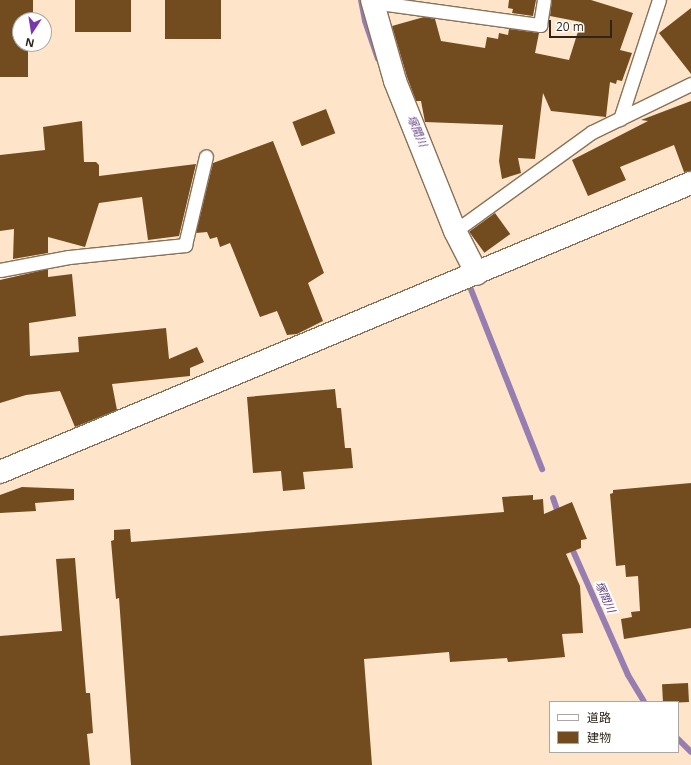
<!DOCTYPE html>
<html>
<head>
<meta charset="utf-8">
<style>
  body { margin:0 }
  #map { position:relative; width:691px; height:765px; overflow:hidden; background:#fee4c9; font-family:"Open Sans","Noto Sans JP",sans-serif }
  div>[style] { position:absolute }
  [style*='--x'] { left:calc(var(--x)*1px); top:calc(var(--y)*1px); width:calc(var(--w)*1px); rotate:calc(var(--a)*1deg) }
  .stream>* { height:6px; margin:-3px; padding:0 3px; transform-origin:3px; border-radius:3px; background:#977eb1 }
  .building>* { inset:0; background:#724c1f; transform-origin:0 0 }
  .roads { filter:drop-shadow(1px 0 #887159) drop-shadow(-1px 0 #887159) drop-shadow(0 1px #887159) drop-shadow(0 -1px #887159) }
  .service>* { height:13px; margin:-6.5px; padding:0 6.5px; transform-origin:6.5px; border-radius:6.5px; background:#fff }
  .minor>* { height:22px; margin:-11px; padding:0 11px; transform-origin:11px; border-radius:11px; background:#fff }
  span { translate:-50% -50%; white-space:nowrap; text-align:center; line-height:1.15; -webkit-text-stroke:4px #fff; paint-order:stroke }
  .water-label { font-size:11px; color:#603e7f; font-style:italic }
  .legend { position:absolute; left:549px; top:701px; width:130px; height:52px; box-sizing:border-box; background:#fff; border:1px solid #aba7a3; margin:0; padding:5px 7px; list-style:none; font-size:12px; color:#2e241a }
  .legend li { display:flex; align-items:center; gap:8px; height:20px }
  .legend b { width:20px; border:1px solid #aba7a3 }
  .north { position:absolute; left:12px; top:12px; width:40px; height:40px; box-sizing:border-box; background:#fff; border:1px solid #aba7a3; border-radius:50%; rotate:192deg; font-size:11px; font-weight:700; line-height:16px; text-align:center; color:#2e241a }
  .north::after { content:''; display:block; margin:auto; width:14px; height:18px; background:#7937ac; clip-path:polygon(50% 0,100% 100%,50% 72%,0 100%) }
  .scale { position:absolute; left:549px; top:20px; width:63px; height:18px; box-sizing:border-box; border:2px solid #2e241a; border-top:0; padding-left:5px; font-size:12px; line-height:14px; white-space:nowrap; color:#2e241a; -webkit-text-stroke:3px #fff; paint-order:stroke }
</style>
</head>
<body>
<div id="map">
  <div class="stream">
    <i style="--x:361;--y:0;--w:21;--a:79"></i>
    <i style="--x:365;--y:21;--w:40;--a:71.1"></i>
    <i style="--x:470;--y:287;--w:196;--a:68.4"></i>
    <i style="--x:553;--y:498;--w:18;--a:71"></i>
    <i style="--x:570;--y:544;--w:143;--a:66.1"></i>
    <i style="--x:628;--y:675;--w:31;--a:59"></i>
    <i style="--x:678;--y:739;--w:18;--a:45"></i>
  </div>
  <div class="building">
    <i style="clip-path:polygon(0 0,33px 0,33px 20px,20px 20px,20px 44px,33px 44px,32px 50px,28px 50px,28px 77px,0 77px)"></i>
    <i style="left:75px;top:0;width:56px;height:32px"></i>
    <i style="left:165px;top:0;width:56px;height:39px"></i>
    <i style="clip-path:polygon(509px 0,536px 0,533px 16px,512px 13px,513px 9px,508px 8px)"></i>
    <i style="clip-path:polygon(552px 0,591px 0,633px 13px,620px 50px,632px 53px,622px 81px,617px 80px,616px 84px,610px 82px,606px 117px,551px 111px,543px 93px,535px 159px,518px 158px,521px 173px,502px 179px,499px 161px,503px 125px,425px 122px,421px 101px,416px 101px,407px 77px,392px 26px,424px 17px,435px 19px,441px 41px,485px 48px,487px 37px,498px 39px,499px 33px,508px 35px,509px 29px,539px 33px,535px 53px,569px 60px,581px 22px,550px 16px)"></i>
    <i style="clip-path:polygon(691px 8px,691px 74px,659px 33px)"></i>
    <i style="clip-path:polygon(691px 101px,691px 171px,684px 172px,674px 145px,620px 167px,626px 180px,588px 196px,572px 160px,648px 121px,641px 120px)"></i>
    <i style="left:326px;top:109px;width:26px;height:36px;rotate:69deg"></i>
    <i style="clip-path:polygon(82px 121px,84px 162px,96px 162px,99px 165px,99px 176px,196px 164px,179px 236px,148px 240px,142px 197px,99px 203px,85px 247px,48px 237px,48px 253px,13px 259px,14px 229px,0 231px,0 155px,45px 150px,43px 127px)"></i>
    <i style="clip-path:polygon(273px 141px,324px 273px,308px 283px,323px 321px,297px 334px,287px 335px,277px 311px,260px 317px,230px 243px,220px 247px,217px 237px,210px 239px,207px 232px,196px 233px,213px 163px)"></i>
    <i style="left:495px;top:213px;width:26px;height:32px;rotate:54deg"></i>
    <i style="clip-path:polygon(48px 269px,48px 277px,72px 274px,76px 316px,29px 323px,30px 356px,79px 352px,78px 337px,166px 328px,169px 359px,197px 347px,204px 362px,190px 368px,190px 376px,112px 384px,117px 410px,75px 427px,60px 391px,26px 395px,0 403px,0 280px)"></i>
    <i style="clip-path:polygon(335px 389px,337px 408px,341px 408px,345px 448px,351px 448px,353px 468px,303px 472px,305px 489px,283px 491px,281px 471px,253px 473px,247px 397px)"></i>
    <i style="clip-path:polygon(691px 483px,691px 628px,624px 639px,621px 619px,632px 617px,631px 612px,640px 611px,638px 576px,626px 577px,625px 565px,616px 566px,610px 494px,613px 493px,613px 490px)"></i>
    <i style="clip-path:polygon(22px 487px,74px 489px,74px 500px,35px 503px,36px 511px,0 513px,0 495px)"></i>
    <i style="clip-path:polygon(533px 495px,533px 500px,543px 499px,544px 514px,572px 502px,587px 539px,581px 540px,581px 548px,566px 554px,580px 586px,583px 633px,562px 634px,565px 657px,508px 662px,507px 658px,450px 662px,449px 652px,364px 659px,372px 765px,131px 765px,119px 598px,116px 599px,111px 541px,114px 540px,114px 530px,130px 529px,131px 542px,504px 512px,502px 497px)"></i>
    <i style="clip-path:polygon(75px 558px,86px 693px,90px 693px,93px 733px,87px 734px,90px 765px,0 765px,0 636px,62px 631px,56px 559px)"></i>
    <i style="left:688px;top:683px;width:19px;height:26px;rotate:87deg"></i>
  </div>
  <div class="roads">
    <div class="service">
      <i style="--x:372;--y:2;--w:170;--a:7.8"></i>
      <i style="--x:540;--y:25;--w:25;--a:-81"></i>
      <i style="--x:620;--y:119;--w:125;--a:-71.9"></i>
      <i style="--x:455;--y:231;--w:169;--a:-35.9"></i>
      <i style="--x:592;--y:132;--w:110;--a:-25.9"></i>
      <i style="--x:0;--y:270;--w:70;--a:-10.7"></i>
      <i style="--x:69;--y:257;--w:117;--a:-5.9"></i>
      <i style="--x:185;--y:245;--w:91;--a:-76.7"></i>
    </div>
    <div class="minor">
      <i style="--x:372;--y:0;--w:84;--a:74.1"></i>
      <i style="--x:395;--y:81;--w:162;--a:68.2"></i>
      <i style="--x:455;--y:231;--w:48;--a:62.9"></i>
      <i style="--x:0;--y:472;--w:749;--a:-22.7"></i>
    </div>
  </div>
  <div class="water-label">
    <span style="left:417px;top:131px;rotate:67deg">塚間川</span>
    <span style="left:605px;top:597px;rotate:66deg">塚間川</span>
  </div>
  <ul class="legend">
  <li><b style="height:5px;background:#fff"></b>道路</li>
  <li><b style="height:11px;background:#724c1f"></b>建物</li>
  </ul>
  <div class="north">N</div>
  <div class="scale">20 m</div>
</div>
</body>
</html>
